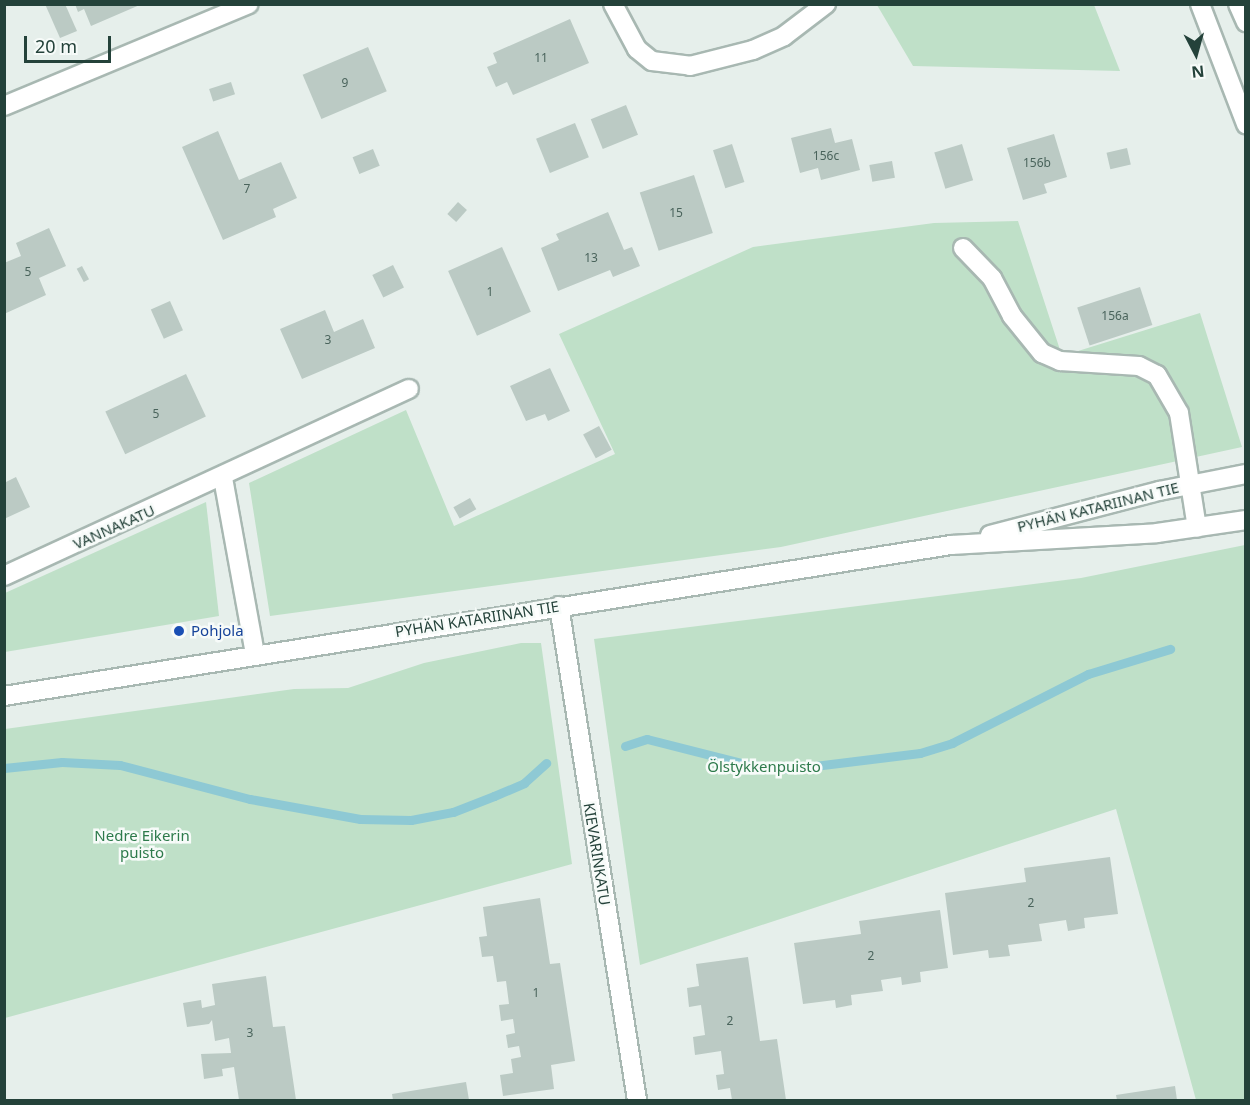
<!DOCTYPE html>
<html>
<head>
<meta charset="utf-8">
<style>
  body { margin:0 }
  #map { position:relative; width:1250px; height:1105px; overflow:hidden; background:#e6efeb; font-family:"Noto Sans",sans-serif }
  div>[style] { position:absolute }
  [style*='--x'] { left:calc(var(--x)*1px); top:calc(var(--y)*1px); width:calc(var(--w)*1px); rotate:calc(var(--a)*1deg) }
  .green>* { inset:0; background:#bfe0c8 }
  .stream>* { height:9px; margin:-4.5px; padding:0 4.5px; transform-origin:4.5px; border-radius:4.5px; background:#8ec9d4 }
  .building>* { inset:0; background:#bbcac4; transform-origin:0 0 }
  .roads { filter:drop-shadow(2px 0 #a8b8b2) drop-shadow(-2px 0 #a8b8b2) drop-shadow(0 2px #a8b8b2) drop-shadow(0 -2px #a8b8b2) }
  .street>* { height:18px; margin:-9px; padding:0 9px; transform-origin:9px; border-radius:9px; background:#fff }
  .secondary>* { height:18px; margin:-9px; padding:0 9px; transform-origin:9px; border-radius:9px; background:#fff }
  .dots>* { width:16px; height:16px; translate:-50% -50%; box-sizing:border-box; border:3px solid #f7fbf9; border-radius:50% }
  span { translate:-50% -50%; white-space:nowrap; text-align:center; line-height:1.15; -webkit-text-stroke:5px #f7fbf9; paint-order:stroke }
  .number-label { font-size:12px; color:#4a645c }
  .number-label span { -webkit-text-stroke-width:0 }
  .street-label { font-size:15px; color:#24423a }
  .transit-label { font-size:15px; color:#164399 }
  .left { translate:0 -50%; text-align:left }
  .park-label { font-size:15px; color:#2d7a4b }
  .frame { position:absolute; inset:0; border:6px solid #24423a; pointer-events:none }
  .north { position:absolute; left:1166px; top:24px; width:60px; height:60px; -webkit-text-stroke:4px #f7fbf9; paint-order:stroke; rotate:174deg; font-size:16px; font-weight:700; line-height:24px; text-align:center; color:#24423a }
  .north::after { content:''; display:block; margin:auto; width:21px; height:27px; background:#24423a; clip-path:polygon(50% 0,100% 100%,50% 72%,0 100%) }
  .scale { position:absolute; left:24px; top:36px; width:87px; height:27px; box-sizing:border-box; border:3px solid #24423a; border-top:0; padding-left:8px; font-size:18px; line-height:21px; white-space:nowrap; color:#24423a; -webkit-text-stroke:4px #f7fbf9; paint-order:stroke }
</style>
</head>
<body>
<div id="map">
  <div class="green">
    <i style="clip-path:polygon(877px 5px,1094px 5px,1120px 71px,913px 66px)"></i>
    <i style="clip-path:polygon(1018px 221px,1062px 356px,1200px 313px,1242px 447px,781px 547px,270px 616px,249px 483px,406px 410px,454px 526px,615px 454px,559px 334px,753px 247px,934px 223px)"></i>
    <i style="clip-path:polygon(206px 502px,219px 616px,5px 652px,5px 593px)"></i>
    <i style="clip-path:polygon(1245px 545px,1245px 1100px,1196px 1100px,1116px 809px,640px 965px,594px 639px,1081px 578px)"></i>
    <i style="clip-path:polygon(521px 643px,541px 643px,572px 864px,5px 1018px,5px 729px,294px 689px,348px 688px,424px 663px)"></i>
  </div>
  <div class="stream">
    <i style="--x:625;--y:746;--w:23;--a:-18"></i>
    <i style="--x:647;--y:739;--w:106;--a:14.2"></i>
    <i style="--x:750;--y:765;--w:40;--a:5.7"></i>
    <i style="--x:790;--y:769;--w:131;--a:-7"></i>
    <i style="--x:920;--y:753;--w:34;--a:-17"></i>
    <i style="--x:952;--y:743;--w:153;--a:-26.9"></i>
    <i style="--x:1088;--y:674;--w:86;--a:-17"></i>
    <i style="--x:4;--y:768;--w:58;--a:-5.9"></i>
    <i style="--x:62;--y:762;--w:58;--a:3"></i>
    <i style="--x:120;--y:765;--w:134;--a:14.7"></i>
    <i style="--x:250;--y:799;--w:112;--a:10.3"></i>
    <i style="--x:360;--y:819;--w:51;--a:1.1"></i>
    <i style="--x:411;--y:820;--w:43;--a:-10.8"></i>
    <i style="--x:453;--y:812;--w:44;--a:-21.3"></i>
    <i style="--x:494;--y:796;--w:33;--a:-23"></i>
    <i style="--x:524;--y:783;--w:30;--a:-42"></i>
  </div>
  <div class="building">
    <i style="clip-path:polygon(45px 4px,65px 4px,77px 31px,60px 38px)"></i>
    <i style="clip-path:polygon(75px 4px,142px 4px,91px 26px,84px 9px,78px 12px)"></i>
    <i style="clip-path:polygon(570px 19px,589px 63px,513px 95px,507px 82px,496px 87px,487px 67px,497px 63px,493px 53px)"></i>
    <i style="left:368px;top:47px;width:48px;height:71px;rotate:67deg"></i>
    <i style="left:231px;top:82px;width:13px;height:23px;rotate:72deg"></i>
    <i style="left:626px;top:105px;width:32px;height:38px;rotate:68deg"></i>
    <i style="left:575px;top:123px;width:37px;height:42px;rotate:68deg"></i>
    <i style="clip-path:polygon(831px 128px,835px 143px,852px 139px,860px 170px,821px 180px,818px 168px,800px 173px,791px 138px)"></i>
    <i style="clip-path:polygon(218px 131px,239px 180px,281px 162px,297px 198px,273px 209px,276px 217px,223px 240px,182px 147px)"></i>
    <i style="clip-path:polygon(1054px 134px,1067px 177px,1044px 184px,1047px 193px,1023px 200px,1007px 148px)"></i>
    <i style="left:732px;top:144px;width:40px;height:20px;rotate:72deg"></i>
    <i style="left:962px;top:144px;width:38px;height:29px;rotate:73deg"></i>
    <i style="left:1127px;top:148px;width:17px;height:21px;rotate:77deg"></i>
    <i style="left:373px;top:149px;width:18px;height:22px;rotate:68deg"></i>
    <i style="left:892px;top:161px;width:17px;height:23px;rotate:80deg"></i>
    <i style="left:694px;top:175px;width:61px;height:57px;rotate:72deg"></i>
    <i style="left:458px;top:202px;width:12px;height:16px;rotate:42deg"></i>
    <i style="clip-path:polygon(608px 212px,624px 250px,632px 247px,640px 266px,613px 277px,610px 270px,558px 291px,541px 248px,559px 240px,556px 234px)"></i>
    <i style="clip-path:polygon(49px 228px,66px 266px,39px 278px,46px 295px,4px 314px,4px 263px,21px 256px,16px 243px)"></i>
    <i style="left:502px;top:247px;width:71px;height:59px;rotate:66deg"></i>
    <i style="left:393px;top:265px;width:25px;height:23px;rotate:64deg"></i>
    <i style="left:82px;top:266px;width:15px;height:6px;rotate:62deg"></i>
    <i style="left:1140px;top:287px;width:40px;height:66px;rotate:72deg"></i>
    <i style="left:170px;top:301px;width:32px;height:21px;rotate:66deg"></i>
    <i style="clip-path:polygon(325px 310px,334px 332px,363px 319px,375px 348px,302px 379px,280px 329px)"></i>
    <i style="clip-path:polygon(550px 368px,570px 411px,548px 421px,545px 414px,526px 421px,510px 386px)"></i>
    <i style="left:186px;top:374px;width:47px;height:89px;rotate:65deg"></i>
    <i style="left:599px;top:426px;width:27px;height:18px;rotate:62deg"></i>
    <i style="clip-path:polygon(16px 477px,30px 507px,4px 519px,4px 483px)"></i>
    <i style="left:470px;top:498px;width:13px;height:19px;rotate:61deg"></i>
    <i style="clip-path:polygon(1110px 857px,1118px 914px,1084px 918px,1085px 928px,1068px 931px,1066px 920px,1039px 924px,1042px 941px,1008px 945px,1010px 956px,989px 958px,988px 950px,953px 955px,945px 893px,1026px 882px,1024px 868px)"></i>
    <i style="clip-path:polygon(540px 898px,550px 964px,560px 963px,575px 1061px,551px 1065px,554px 1089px,503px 1096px,500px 1075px,513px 1073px,511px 1059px,521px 1057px,519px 1046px,508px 1048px,506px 1035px,515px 1033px,513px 1019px,501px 1021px,499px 1005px,509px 1004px,506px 981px,497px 982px,493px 956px,482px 957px,479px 937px,487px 936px,483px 907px)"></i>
    <i style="clip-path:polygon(940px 910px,948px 968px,920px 972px,921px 982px,902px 985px,901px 977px,881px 980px,883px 991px,851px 995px,852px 1005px,836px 1008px,835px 1000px,803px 1004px,794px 943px,861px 934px,859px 921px)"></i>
    <i style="clip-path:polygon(748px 957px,760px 1041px,777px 1039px,786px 1100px,732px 1100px,730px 1088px,718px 1090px,716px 1075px,724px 1074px,721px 1051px,695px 1055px,693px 1037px,705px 1035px,701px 1005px,689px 1007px,687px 988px,699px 986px,696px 964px)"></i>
    <i style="clip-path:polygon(266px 976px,273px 1027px,285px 1026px,296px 1100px,239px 1100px,234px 1067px,222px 1069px,223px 1076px,204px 1079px,201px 1054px,231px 1053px,229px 1038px,215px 1041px,212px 1020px,209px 1024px,187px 1027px,183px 1003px,201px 1000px,202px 1008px,215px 1005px,212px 984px)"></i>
    <i style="clip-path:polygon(466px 1082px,469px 1100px,393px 1100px,392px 1094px)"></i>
    <i style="clip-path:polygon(1175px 1086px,1177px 1100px,1117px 1100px,1116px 1095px)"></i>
  </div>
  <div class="roads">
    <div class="street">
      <i style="--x:613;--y:4;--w:51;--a:61.9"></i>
      <i style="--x:637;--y:49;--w:19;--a:39"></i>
      <i style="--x:652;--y:61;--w:38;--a:7"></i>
      <i style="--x:690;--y:66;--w:65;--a:-14.3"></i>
      <i style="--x:753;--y:50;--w:34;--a:-24"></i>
      <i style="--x:784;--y:36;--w:53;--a:-37.3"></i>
      <i style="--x:4;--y:106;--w:265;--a:-22.6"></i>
      <i style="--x:963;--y:248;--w:42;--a:46"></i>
      <i style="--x:992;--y:278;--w:43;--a:62.2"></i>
      <i style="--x:1012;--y:316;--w:48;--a:51"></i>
      <i style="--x:1042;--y:353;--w:20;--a:24"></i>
      <i style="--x:1060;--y:361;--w:79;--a:3.6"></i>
      <i style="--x:1139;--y:366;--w:20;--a:27"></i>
      <i style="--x:1157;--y:375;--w:44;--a:59.9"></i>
      <i style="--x:1179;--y:413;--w:116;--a:81.1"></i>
      <i style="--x:223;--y:478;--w:179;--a:79.7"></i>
      <i style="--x:4;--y:576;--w:446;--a:-24.8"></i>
      <i style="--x:559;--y:606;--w:500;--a:81.03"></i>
    </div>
    <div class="secondary">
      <i style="--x:1200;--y:4;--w:129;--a:69"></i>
      <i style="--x:1238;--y:4;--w:20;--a:66"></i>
      <i style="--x:990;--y:535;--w:175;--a:-14.6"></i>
      <i style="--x:1159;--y:491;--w:89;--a:-11.1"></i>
      <i style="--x:4;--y:696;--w:959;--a:-9.06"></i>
      <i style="--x:951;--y:545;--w:206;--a:-3.3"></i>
      <i style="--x:1157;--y:533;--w:90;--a:-8.3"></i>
    </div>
  </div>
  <div class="dots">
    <i style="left:179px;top:631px;background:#1a4fb4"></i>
  </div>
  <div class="number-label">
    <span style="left:541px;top:58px">11</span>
    <span style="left:345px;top:83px">9</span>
    <span style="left:826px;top:156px">156c</span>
    <span style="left:1037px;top:163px">156b</span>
    <span style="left:247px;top:189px">7</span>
    <span style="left:676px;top:213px">15</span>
    <span style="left:591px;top:258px">13</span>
    <span style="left:28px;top:272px">5</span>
    <span style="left:490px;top:292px">1</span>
    <span style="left:1115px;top:316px">156a</span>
    <span style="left:328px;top:340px">3</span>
    <span style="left:156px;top:414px">5</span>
    <span style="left:1031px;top:903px">2</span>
    <span style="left:871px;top:956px">2</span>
    <span style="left:536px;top:993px">1</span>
    <span style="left:730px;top:1021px">2</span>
    <span style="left:250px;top:1033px">3</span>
  </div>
  <div class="street-label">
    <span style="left:1098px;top:507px;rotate:-14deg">PYHÄN KATARIINAN TIE</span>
    <span style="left:114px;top:527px;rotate:-24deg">VANNAKATU</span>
    <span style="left:477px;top:619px;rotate:-9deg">PYHÄN KATARIINAN TIE</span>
    <span style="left:597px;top:854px;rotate:81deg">KIEVARINKATU</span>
  </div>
  <div class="transit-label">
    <span class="left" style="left:191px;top:631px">Pohjola</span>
  </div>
  <div class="park-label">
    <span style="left:764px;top:767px">Ölstykkenpuisto</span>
    <span style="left:142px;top:844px">Nedre Eikerin<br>puisto</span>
  </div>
  <div class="frame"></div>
  <div class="north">N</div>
  <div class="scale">20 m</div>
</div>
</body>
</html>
